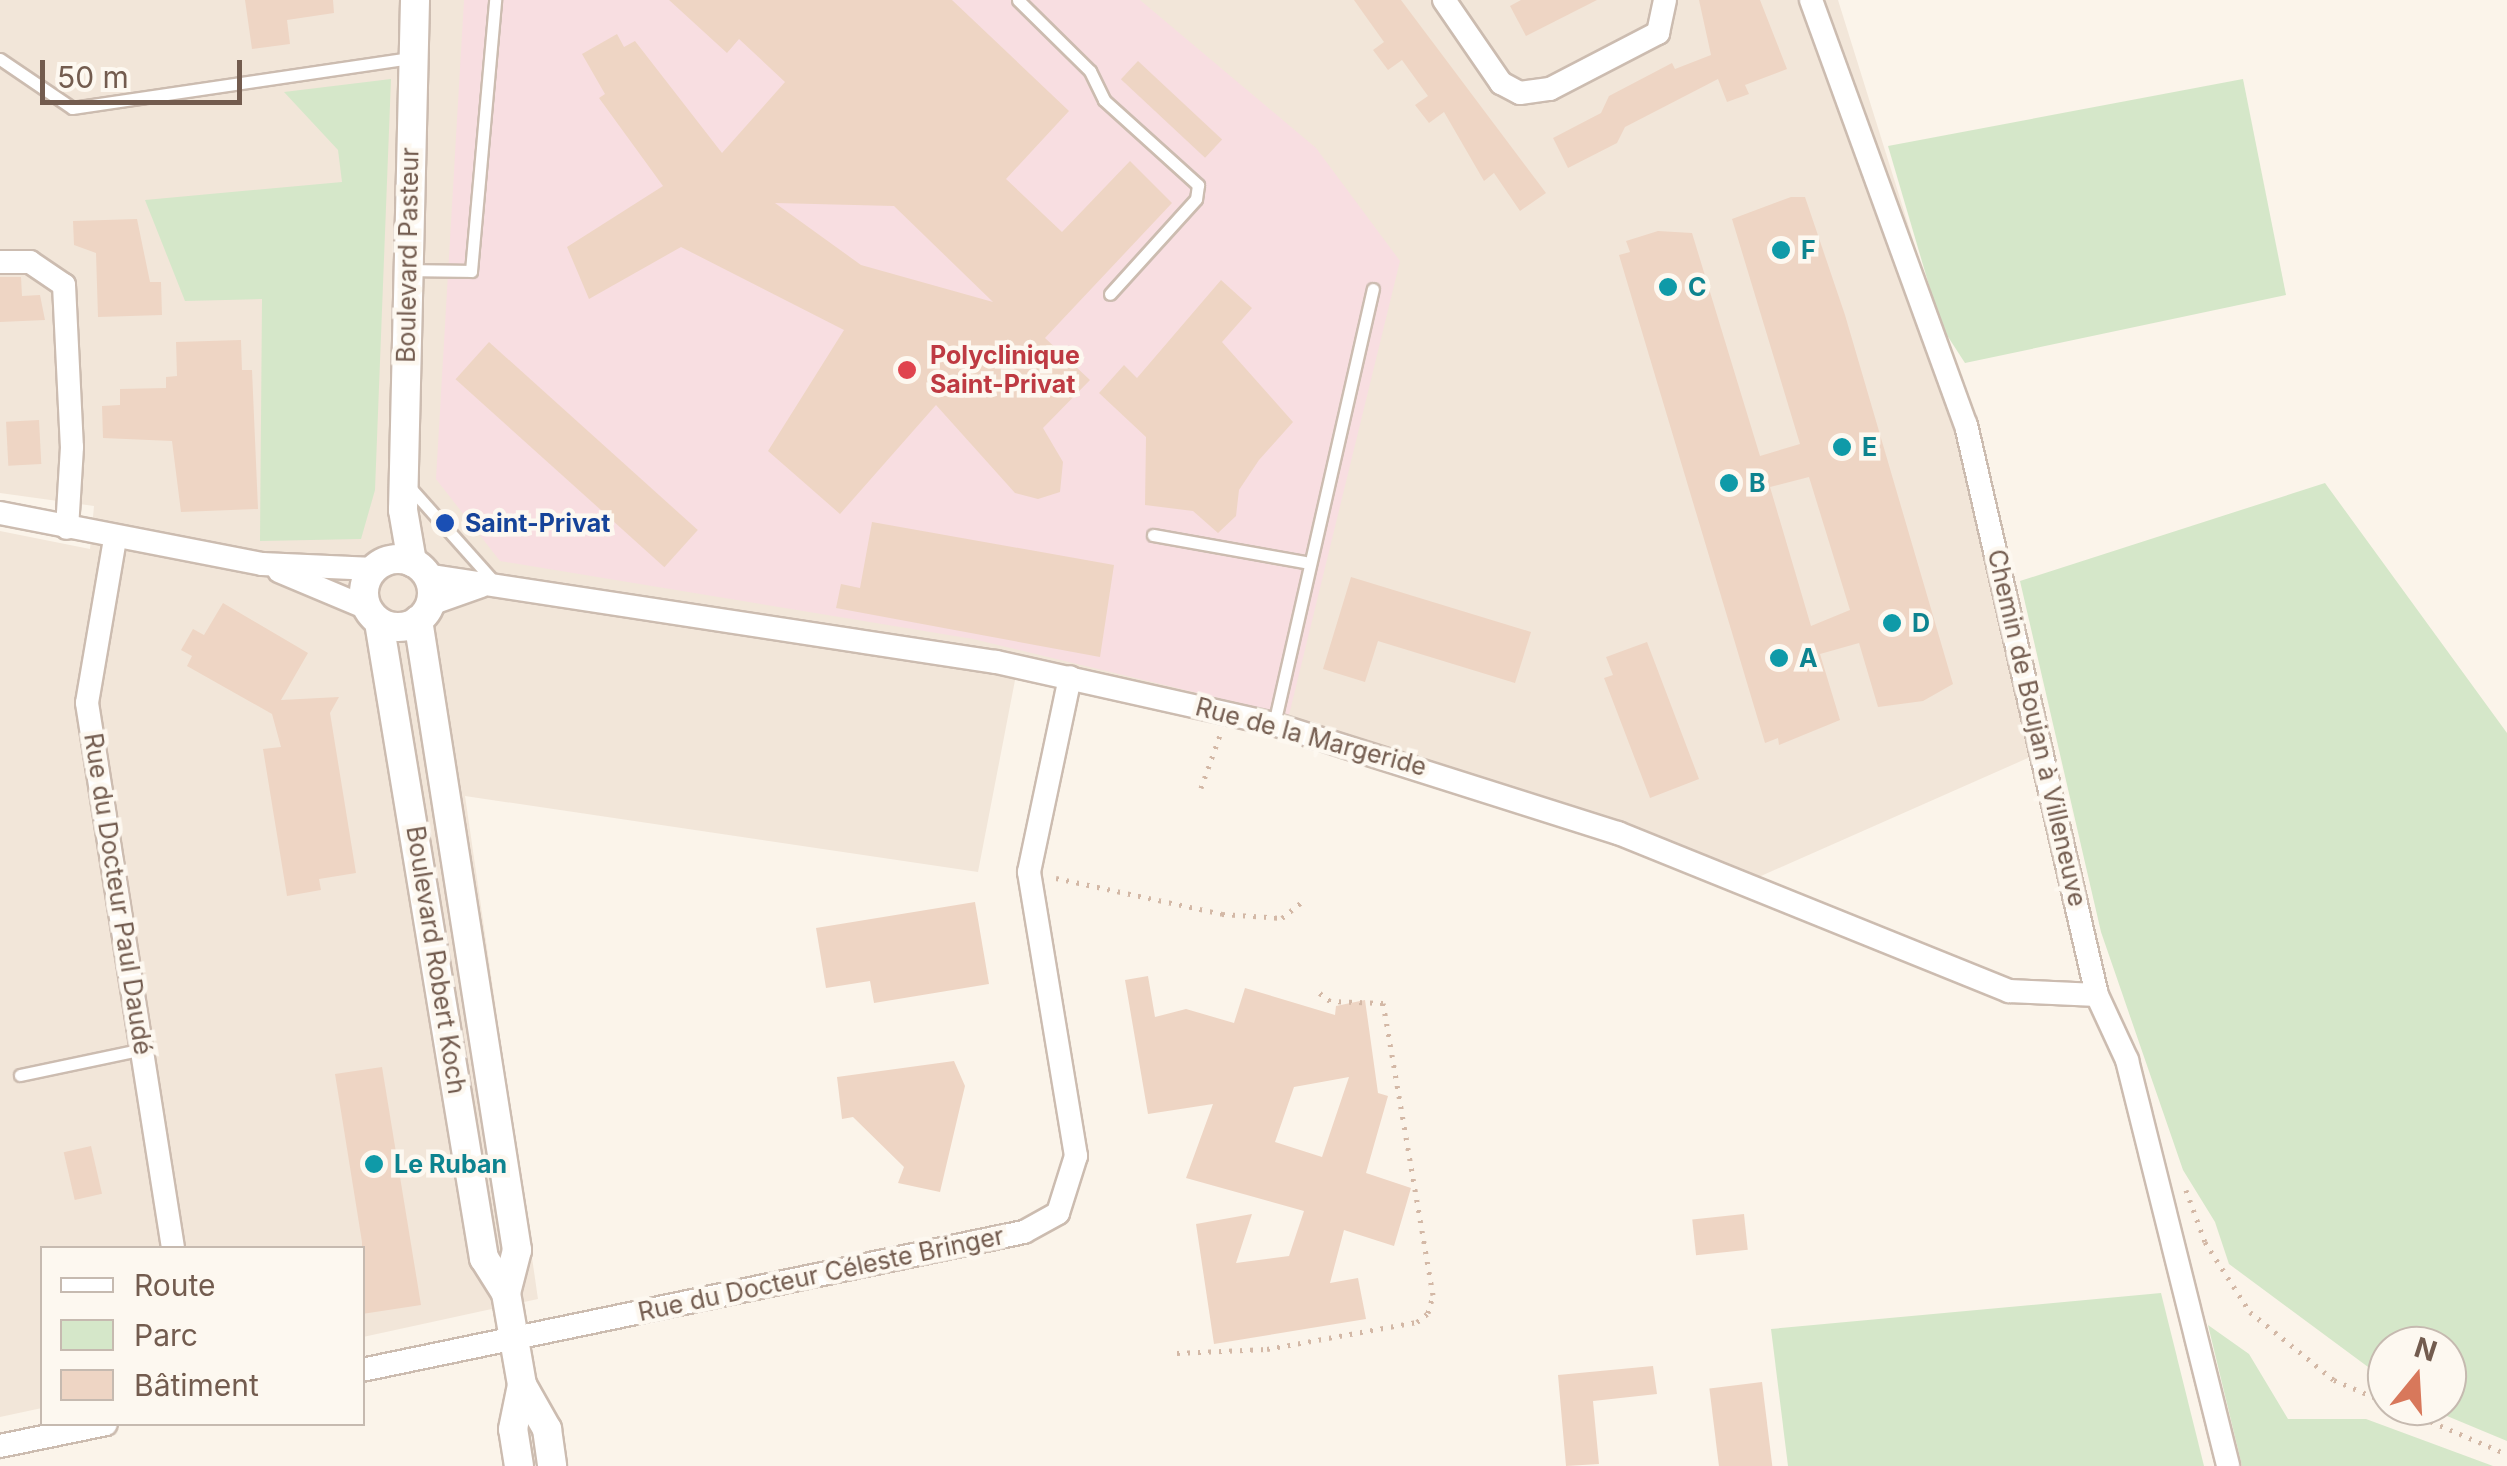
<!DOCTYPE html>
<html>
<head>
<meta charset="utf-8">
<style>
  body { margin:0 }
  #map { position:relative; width:2507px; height:1466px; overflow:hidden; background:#fbf4ea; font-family:Inter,sans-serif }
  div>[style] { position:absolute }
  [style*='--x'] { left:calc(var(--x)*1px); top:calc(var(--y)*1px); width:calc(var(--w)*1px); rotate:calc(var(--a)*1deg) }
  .residential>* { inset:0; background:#f2e6d9 }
  .medical>* { inset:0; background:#f8dee1 }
  .green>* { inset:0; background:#d5e7c9 }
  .building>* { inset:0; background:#eed5c4; transform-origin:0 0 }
  .path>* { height:5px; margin-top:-2.5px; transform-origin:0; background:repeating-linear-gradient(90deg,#d3b8a6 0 2.5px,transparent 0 10.5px) }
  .roads { filter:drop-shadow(2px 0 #ccbcb0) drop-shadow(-2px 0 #ccbcb0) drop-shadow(0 2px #ccbcb0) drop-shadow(0 -2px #ccbcb0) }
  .service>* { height:11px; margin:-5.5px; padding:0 5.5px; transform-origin:5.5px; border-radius:5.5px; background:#fff }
  .minor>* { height:22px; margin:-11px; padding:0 11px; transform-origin:11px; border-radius:11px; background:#fff }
  .tertiary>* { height:28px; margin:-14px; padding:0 14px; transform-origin:14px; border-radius:14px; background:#fff }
  .tertiary>.ring { margin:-14px; padding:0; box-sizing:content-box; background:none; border:28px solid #fff; border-radius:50% }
  .dots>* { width:28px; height:28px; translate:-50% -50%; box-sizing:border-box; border:5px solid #fdf8f0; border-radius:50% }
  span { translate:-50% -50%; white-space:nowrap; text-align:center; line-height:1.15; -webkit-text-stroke:9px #fdf8f0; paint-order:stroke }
  .culture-label { font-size:25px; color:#0d838f; font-weight:700 }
  .left { translate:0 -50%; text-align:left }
  .street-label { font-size:25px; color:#735c4f }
  .health-label { font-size:25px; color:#be3a42; font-weight:700 }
  .transit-label { font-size:25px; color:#164399; font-weight:700 }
  .legend { position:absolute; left:40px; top:1246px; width:325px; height:180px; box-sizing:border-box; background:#fdf8f0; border:2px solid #c6bab0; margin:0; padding:12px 18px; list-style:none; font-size:30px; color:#735c4f }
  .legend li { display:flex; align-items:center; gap:20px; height:50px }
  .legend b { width:50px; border:2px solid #c6bab0 }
  .north { position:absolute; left:2367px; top:1326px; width:100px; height:100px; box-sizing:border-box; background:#fdf8f0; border:2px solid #c6bab0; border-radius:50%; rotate:18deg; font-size:28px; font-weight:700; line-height:40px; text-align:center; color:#735c4f }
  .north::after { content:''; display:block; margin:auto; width:35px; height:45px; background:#d8785b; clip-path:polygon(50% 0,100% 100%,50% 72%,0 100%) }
  .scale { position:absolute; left:40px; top:60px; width:202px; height:45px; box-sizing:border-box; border:5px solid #735c4f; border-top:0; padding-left:12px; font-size:30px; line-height:35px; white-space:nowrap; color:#735c4f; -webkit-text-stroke:8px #fdf8f0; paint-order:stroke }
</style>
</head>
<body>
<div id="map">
  <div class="residential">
    <i style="clip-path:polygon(0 0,1838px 0,1975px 438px,2046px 750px,1752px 880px,1345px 755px,1016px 675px,978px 872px,465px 796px,538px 1299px,363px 1337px,362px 1248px,42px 1248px,42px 1408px,0 1417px,0 531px,90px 549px,94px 506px,0 493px)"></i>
  </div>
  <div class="medical">
    <i style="clip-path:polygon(464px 0,1140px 0,1316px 148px,1400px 261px,1289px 715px,973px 639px,500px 561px,436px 479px)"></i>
  </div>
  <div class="green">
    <i style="clip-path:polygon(391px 79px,375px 490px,361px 539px,260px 541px,262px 299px,185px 301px,145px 200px,342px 182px,338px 150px,284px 92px)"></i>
    <i style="clip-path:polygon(2243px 79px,2286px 295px,1965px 363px,1941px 326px,1888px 146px)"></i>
    <i style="clip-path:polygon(2325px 483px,2507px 733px,2507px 1441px,2423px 1406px,2447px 1406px,2447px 1346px,2387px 1346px,2387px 1381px,2229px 1264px,2215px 1222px,2183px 1170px,2101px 932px,2020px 581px)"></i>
    <i style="clip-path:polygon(2161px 1293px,2204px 1466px,1788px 1466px,1771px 1329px)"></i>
    <i style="clip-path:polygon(2208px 1325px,2249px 1354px,2288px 1419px,2366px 1419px,2493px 1466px,2242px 1466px)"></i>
  </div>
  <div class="building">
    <i style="clip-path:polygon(245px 0,333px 0,334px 13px,287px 20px,290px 44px,252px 49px)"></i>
    <i style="clip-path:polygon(evenodd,669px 0,952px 0,1069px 111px,1006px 179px,1062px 232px,1130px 161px,1172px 203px,1045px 338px,1090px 380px,1043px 428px,1063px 462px,1060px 492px,1038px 499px,1015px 493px,936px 405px,840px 514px,768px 451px,844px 330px,681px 247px,589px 299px,567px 247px,663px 186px,599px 98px,605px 94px,582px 54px,617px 34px,624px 47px,635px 41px,722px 153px,785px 82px,739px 39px,727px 53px,669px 0,775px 203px,894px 206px,993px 302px,861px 265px,775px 203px)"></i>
    <i style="clip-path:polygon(1354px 0,1401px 0,1546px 193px,1520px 211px,1494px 173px,1484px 181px,1444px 112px,1429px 123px,1415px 105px,1428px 96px,1402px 60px,1388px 70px,1373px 50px,1384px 42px)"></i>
    <i style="clip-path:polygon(1521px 0,1597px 0,1526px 36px,1510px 6px)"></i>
    <i style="clip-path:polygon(1699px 0,1760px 0,1787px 69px,1745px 85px,1749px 94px,1727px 102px,1718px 79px,1625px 127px,1617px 143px,1568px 168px,1553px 138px,1601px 113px,1609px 96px,1672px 63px,1675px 69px,1711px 55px)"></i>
    <i style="left:1138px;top:61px;width:115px;height:25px;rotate:43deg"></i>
    <i style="clip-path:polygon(evenodd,1791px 197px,1805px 197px,1845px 315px,1953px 684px,1923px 701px,1878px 707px,1859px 643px,1820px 654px,1840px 720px,1779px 745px,1778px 738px,1765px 743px,1619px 255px,1630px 252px,1626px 241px,1658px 231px,1692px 233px,1760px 456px,1800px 444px,1732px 219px,1791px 197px,1809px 477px,1850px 610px,1811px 626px,1770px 487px,1809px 477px)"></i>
    <i style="clip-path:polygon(137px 219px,150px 282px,161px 282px,162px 315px,98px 317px,96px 253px,74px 245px,73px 221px)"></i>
    <i style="clip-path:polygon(0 277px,21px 277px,22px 296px,40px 295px,45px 320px,0 322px)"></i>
    <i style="clip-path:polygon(1221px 280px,1252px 308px,1222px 342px,1293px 422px,1259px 460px,1239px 490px,1236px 516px,1218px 533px,1193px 511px,1145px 505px,1146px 437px,1099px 393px,1124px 365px,1137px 378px)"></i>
    <i style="clip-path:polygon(241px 340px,242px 370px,252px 370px,258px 509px,181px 512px,172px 441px,103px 438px,102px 406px,120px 405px,120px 389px,166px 388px,166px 377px,177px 376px,176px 342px)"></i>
    <i style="left:489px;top:342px;width:281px;height:50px;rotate:42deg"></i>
    <i style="left:39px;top:420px;width:44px;height:33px;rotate:87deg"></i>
    <i style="clip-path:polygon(872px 522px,1114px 565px,1100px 657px,836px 608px,841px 584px,860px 588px)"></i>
    <i style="clip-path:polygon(1351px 577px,1531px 632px,1515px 683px,1378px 641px,1365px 682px,1323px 669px)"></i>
    <i style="clip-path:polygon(223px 603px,308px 653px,281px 700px,339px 697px,330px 713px,356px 873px,319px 879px,321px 890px,287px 896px,263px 749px,281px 747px,272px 714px,187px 666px,192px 656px,181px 650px,193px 629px,204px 635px)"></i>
    <i style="clip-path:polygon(1647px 642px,1699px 779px,1650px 798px,1604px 678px,1613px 675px,1606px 657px)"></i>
    <i style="clip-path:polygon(975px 902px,989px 984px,874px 1003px,870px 981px,826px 988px,816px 928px)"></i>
    <i style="clip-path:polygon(evenodd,1148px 976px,1155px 1017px,1186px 1009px,1234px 1023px,1245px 988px,1335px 1015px,1336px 1006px,1365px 1000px,1378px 1093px,1388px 1096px,1366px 1173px,1411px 1188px,1394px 1246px,1344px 1230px,1330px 1283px,1358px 1278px,1366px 1319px,1214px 1344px,1196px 1224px,1252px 1214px,1236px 1263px,1289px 1256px,1304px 1211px,1186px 1178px,1213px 1104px,1148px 1114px,1125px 980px,1148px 976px,1349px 1077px,1322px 1157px,1275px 1142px,1294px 1087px,1349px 1077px)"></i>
    <i style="clip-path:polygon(954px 1061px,965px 1086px,940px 1192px,898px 1183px,904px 1167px,853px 1117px,842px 1119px,837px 1077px)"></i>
    <i style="clip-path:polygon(382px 1067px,421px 1305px,362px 1314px,362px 1242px,335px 1074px)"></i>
    <i style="left:91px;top:1146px;width:49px;height:28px;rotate:77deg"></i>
    <i style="left:1744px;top:1214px;width:36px;height:52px;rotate:84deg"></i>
    <i style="clip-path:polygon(1653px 1366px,1657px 1394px,1593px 1401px,1599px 1464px,1566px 1466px,1558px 1375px)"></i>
    <i style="left:1762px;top:1382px;width:85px;height:53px;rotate:83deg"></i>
  </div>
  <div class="path">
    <i style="--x:1201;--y:788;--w:56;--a:-70.3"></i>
    <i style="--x:1056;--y:878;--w:170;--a:12.2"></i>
    <i style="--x:1222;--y:914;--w:60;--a:3.8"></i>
    <i style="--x:1282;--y:918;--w:28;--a:-39"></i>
    <i style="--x:2186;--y:1190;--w:55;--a:69.9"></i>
    <i style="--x:2205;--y:1242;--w:83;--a:57.3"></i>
    <i style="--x:2250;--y:1312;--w:108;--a:39"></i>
    <i style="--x:2334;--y:1380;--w:188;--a:23.2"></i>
    <i style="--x:1177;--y:1353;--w:90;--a:-2.5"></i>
    <i style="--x:1267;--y:1349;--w:152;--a:-10.2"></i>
    <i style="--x:1417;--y:1322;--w:14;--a:-39"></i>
    <i style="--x:1428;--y:1313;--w:19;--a:-74"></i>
    <i style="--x:1433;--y:1295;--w:296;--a:-99.7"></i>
    <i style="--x:1383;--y:1003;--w:53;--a:-177.8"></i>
    <i style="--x:1330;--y:1001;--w:18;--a:-142"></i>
  </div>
  <div class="roads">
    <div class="service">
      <i style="--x:1018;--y:0;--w:101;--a:44.6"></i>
      <i style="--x:1090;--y:71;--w:32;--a:64"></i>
      <i style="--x:1104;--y:100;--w:127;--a:42.1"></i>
      <i style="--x:1198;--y:185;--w:14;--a:98"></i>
      <i style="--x:1196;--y:199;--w:128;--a:132.2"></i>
      <i style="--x:0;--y:59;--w:87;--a:34.2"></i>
      <i style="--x:72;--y:108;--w:342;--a:-8.4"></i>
      <i style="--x:408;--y:270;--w:63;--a:0.9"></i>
      <i style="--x:471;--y:271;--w:272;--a:-84.9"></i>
      <i style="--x:406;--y:483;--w:134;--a:48.3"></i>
      <i style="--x:1153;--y:535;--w:154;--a:10.1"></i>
      <i style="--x:1274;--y:724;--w:446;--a:-77.2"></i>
      <i style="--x:20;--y:1075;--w:126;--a:-11.9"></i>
    </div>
    <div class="minor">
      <i style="--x:1444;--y:0;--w:101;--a:55.5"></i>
      <i style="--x:1501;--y:83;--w:21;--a:28"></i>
      <i style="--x:1520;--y:93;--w:30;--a:-8"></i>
      <i style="--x:1550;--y:89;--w:122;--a:-27.4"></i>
      <i style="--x:1658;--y:33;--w:34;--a:-78"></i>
      <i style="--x:1811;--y:0;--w:452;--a:70"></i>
      <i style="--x:1966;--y:425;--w:585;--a:77.06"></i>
      <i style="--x:2097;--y:995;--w:72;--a:65.2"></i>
      <i style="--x:2127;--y:1060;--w:418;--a:76"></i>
      <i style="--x:0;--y:262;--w:30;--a:0"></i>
      <i style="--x:30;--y:262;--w:41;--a:34.1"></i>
      <i style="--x:64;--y:285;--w:162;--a:87.2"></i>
      <i style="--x:72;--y:447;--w:81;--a:93.5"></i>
      <i style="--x:0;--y:513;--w:267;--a:11"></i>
      <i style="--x:262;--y:564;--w:112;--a:2.6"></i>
      <i style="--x:115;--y:539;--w:166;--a:99.7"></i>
      <i style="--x:87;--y:703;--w:552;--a:81.03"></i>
      <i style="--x:279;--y:571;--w:95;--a:22.8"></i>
      <i style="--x:426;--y:575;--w:577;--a:8.68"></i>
      <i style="--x:996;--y:662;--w:285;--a:12.6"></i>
      <i style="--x:1274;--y:724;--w:361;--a:17.6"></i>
      <i style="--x:1618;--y:833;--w:422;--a:22"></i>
      <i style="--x:2009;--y:991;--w:88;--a:2.6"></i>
      <i style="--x:430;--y:604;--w:54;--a:-19.4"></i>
      <i style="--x:362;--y:1370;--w:676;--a:-11.78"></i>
      <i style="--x:1024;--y:1232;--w:39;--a:-29"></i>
      <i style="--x:1058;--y:1213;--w:60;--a:-72.5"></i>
      <i style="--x:1076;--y:1156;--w:288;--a:-99.4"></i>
      <i style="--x:1029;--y:872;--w:199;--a:-78.1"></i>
      <i style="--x:0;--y:1446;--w:108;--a:-11.7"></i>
    </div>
    <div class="tertiary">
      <i class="ring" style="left:364px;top:559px;width:40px;height:40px"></i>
      <i style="--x:412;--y:562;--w:53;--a:-99.8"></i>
      <i style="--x:403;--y:510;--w:510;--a:-88.65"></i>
      <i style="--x:418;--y:620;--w:638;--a:81.07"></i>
      <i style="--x:517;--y:1250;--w:44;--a:104.3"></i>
      <i style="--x:379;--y:622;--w:645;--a:80.63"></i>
      <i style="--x:484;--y:1258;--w:41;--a:57.8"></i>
      <i style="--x:506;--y:1293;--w:93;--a:80.1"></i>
      <i style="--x:522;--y:1385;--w:51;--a:60.4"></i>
      <i style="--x:547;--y:1429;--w:37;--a:82"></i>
      <i style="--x:519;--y:1466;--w:37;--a:-99"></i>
      <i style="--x:513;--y:1429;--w:45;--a:-78.4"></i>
    </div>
  </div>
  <div class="dots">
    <i style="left:1781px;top:250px;background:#0f9aa8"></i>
    <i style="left:1668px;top:287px;background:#0f9aa8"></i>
    <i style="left:907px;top:370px;background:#e0444e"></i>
    <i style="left:1842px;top:447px;background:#0f9aa8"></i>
    <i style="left:1729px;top:483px;background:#0f9aa8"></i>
    <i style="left:445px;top:523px;background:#1a4fb4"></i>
    <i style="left:1892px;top:623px;background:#0f9aa8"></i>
    <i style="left:1779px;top:658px;background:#0f9aa8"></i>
    <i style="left:374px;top:1164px;background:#0f9aa8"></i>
  </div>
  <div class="culture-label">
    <span class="left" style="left:1801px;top:250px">F</span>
    <span class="left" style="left:1688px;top:287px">C</span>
    <span class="left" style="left:1862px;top:447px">E</span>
    <span class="left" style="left:1749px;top:483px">B</span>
    <span class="left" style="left:1912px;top:623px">D</span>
    <span class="left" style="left:1799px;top:658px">A</span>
    <span class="left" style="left:394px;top:1164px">Le Ruban</span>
  </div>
  <div class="street-label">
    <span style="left:408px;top:255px;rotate:-89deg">Boulevard Pasteur</span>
    <span style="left:2037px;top:728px;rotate:77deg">Chemin de Boujan à Villeneuve</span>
    <span style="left:1311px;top:737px;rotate:15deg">Rue de la Margeride</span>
    <span style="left:118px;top:894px;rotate:81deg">Rue du Docteur Paul Daudé</span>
    <span style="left:436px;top:960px;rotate:81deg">Boulevard Robert Koch</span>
    <span style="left:821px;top:1274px;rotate:-12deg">Rue du Docteur Céleste Bringer</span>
  </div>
  <div class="health-label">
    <span class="left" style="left:930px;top:370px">Polyclinique<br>Saint-Privat</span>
  </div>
  <div class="transit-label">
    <span class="left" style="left:465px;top:523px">Saint-Privat</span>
  </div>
  <ul class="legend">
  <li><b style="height:12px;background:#fff"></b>Route</li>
  <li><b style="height:28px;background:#d5e7c9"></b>Parc</li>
  <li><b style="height:28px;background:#eed5c4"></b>Bâtiment</li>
  </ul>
  <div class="north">N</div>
  <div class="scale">50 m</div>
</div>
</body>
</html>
